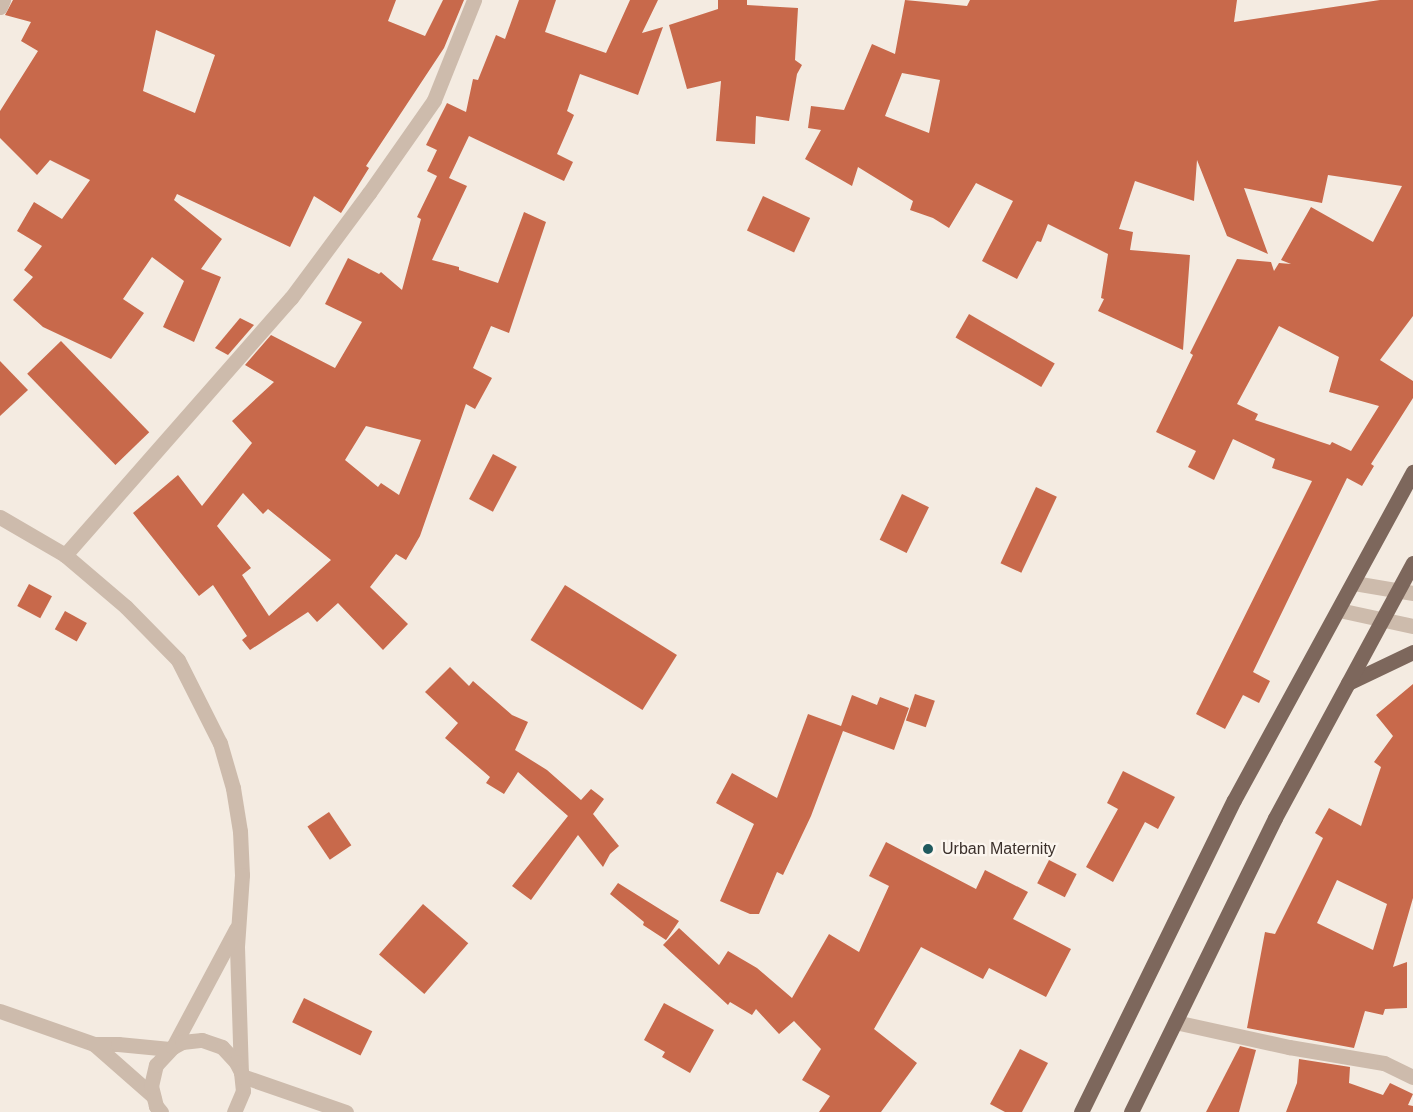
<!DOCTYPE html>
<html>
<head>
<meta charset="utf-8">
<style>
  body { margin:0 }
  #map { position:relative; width:1413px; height:1112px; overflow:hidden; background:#f4ebe1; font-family:Helvetica,sans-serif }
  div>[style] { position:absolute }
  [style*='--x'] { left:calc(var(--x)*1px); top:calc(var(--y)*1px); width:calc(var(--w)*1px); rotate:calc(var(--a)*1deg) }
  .building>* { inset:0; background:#c8694b; transform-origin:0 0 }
  .service>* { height:15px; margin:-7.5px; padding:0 7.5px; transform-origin:7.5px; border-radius:7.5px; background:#cdbbac }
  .minor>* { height:15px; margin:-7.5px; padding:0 7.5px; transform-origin:7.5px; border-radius:7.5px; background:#cdbbac }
  .tertiary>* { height:15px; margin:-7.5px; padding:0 7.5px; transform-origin:7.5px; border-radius:7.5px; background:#cdbbac }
  .primary>* { height:15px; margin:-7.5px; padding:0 7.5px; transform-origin:7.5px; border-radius:7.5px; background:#7d675c }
  .dots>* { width:16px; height:16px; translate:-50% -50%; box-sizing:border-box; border:3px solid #fbf5ee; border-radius:50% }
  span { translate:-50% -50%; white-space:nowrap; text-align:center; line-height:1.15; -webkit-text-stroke:4.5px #fbf5ee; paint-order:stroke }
  .poi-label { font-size:16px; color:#3b302b }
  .left { translate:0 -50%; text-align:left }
</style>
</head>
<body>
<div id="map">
  <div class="building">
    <i style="clip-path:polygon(evenodd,13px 0,396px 0,388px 21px,425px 36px,443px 0,464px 0,444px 48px,366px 166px,369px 168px,341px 213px,314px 196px,290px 247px,177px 194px,174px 200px,222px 239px,201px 269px,221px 277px,194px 342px,163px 327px,184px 281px,152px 257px,123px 299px,144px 313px,111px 359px,43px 327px,13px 300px,33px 277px,24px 270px,42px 246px,17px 231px,34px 202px,62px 219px,90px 180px,50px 160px,37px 175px,0 138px,0 111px,38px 51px,21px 41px,31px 22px,5px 15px,13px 0,156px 30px,215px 55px,195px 113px,143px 91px,156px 30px)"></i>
    <i style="clip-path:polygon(evenodd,519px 0,556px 0,545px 32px,606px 53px,630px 0,658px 0,642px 33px,663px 27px,638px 95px,580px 74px,567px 111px,574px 115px,557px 154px,573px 162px,564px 181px,469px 136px,449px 178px,467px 186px,432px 260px,459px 267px,459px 270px,498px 283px,524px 212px,546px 222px,509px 333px,491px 326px,473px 368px,492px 378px,475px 409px,466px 404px,420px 536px,406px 560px,396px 554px,370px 587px,408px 624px,383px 650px,338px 603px,317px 622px,308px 612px,250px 650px,242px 640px,247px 636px,213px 585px,199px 596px,133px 513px,178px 475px,202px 506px,252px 443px,232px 421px,274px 382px,245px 365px,271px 335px,335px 368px,362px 322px,325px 304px,348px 258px,379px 274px,381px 272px,402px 290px,421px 219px,417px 217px,437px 176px,427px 171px,437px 150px,426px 145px,447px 103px,466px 112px,473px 79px,478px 80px,496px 35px,505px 39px,519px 0,366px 426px,421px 440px,399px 495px,381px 483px,378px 487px,345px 460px,366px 426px,519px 0,243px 493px,263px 514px,268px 509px,331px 560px,269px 616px,242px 575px,251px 568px,217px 526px,243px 493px)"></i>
    <i style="clip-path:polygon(718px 0,747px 0,747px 5px,798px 8px,795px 60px,802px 65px,797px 74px,789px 121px,756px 116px,755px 144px,716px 141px,721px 81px,687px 89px,669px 25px,718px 9px)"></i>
    <i style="clip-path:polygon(evenodd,905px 0,967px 6px,970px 0,1237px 0,1234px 22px,1380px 0,1413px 0,1413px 316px,1380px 360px,1413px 381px,1413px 398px,1371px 464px,1374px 466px,1362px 486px,1347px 478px,1253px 672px,1270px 681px,1259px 703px,1243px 695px,1225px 729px,1196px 714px,1312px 481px,1272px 468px,1275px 459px,1233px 439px,1214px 480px,1188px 467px,1196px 451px,1156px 432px,1193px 355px,1190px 353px,1237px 259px,1271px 262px,1274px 271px,1279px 263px,1291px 264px,1281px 260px,1311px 207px,1373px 242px,1402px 186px,1328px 175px,1322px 203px,1244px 188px,1268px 254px,1227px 236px,1197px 160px,1194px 201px,1135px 181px,1119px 229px,1133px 232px,1130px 250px,1190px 255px,1183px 350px,1098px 311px,1104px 299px,1101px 298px,1108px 254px,1048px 224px,1041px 242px,1037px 241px,1017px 279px,982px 261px,1013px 201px,976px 183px,949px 228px,933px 218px,910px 210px,913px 201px,858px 167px,852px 186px,805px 159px,821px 130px,808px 128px,811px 106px,844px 110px,872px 44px,895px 54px,905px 0,902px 73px,940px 80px,929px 133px,885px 116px,902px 73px,905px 0,1279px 326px,1339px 357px,1329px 392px,1379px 406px,1351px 451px,1332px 442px,1330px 445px,1255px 420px,1258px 414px,1237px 404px,1279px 326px)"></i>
    <i style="left:763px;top:196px;width:52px;height:38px;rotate:25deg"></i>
    <i style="left:969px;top:314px;width:99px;height:27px;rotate:30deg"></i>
    <i style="clip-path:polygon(240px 318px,254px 325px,228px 355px,215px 348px)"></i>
    <i style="left:61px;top:341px;width:127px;height:47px;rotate:46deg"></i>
    <i style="clip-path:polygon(0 361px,28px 390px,0 416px)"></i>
    <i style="left:493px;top:454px;width:27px;height:51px;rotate:28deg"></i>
    <i style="left:1036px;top:487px;width:23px;height:84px;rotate:25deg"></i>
    <i style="left:902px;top:494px;width:30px;height:51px;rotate:26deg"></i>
    <i style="left:29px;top:584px;width:26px;height:25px;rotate:28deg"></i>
    <i style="left:565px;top:585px;width:132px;height:65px;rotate:32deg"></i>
    <i style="left:65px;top:611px;width:25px;height:21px;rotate:29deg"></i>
    <i style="clip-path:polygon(450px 667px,469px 686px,473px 681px,512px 715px,528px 722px,515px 750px,547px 770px,581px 800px,591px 789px,604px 799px,593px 814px,619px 846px,610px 854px,603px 867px,578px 835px,531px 900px,512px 886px,568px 816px,518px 772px,504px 794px,486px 783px,490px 777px,445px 738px,458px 723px,425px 692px)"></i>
    <i style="clip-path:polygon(evenodd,1413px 684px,1413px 898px,1393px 967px,1407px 962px,1407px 1008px,1385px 1009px,1383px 1015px,1365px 1011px,1354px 1048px,1247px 1028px,1265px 932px,1275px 934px,1323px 838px,1315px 833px,1329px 808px,1361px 826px,1381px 767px,1374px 762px,1393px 736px,1376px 715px,1413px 684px,1337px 880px,1387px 904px,1373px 950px,1317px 923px,1337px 880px)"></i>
    <i style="left:915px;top:694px;width:21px;height:28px;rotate:19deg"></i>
    <i style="clip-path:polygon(852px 695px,877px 705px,880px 697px,909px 708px,894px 750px,843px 731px,811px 816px,783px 875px,777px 872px,759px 914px,750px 914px,720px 901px,754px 824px,716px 803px,732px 773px,777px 798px,808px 714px,841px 726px)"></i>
    <i style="clip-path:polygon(1123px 771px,1175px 797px,1158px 829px,1145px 822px,1113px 882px,1086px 867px,1118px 809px,1107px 803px)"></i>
    <i style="left:329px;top:812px;width:40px;height:26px;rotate:56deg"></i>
    <i style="clip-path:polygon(886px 842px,976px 889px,985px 870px,1028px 892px,1013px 919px,1071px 949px,1046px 997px,989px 968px,983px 979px,921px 947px,874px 1029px,917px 1063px,881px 1112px,819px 1112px,830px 1096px,802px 1080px,821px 1049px,794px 1021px,779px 1034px,756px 1009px,752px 1015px,730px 1002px,728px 1005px,663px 945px,679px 928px,719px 965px,728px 951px,757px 968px,792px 998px,829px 934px,859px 952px,889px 886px,869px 876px)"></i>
    <i style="left:1049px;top:860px;width:31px;height:26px;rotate:27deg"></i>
    <i style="clip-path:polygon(618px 883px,679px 921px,666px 940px,643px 925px,644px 922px,610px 894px)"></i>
    <i style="left:423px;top:904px;width:60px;height:67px;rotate:41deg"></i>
    <i style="left:304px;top:998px;width:76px;height:27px;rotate:26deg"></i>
    <i style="clip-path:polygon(664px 1003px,714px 1030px,690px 1073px,662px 1057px,665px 1052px,644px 1040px)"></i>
    <i style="clip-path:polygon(1240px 1046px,1256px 1050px,1239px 1112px,1206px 1112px)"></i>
    <i style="clip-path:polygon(1020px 1049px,1048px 1063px,1022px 1112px,1005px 1112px,990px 1104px)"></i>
    <i style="clip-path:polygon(1299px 1059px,1350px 1067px,1349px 1083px,1383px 1095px,1390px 1083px,1413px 1094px,1408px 1105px,1413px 1106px,1413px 1112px,1286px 1112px,1297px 1083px)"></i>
  </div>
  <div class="service">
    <i style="--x:0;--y:1011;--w:100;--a:19.3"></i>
    <i style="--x:94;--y:1044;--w:24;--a:0"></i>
    <i style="--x:118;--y:1044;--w:52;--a:5.5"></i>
    <i style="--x:94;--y:1044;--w:79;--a:41.4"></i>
  </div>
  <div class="minor">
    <i style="--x:0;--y:7;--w:8;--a:-67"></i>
    <i style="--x:0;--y:517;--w:75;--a:30.3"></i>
    <i style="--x:65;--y:555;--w:80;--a:40.4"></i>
    <i style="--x:126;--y:607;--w:74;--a:45.5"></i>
    <i style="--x:178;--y:660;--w:93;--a:63.2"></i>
    <i style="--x:220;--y:743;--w:47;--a:73.9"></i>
    <i style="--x:233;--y:788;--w:44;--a:80.8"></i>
    <i style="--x:240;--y:831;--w:44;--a:87.4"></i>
    <i style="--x:242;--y:875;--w:72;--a:94"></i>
    <i style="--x:237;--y:947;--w:125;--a:88.2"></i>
    <i style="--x:65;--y:555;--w:342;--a:-48.7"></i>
    <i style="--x:291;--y:298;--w:131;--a:-53.4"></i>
    <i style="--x:369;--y:193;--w:113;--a:-55"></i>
    <i style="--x:434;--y:100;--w:108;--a:-68.2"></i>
    <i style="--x:1175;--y:1022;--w:117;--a:12.4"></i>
    <i style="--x:1289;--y:1047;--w:96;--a:9.6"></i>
    <i style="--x:1384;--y:1063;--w:32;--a:26"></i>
    <i style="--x:173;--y:1047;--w:134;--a:-61.9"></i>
    <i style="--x:242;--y:1076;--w:110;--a:19.1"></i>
    <i style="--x:161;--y:1112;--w:8;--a:-130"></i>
    <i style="--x:156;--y:1106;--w:21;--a:-104"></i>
    <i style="--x:151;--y:1086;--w:22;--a:-77"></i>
    <i style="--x:156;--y:1065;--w:25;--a:-47"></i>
    <i style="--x:173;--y:1047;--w:10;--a:-29"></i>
    <i style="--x:182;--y:1042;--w:20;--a:-6"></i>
    <i style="--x:202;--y:1040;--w:21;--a:19"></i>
    <i style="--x:222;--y:1047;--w:21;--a:47"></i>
    <i style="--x:236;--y:1062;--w:11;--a:63"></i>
    <i style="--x:241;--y:1072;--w:19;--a:84"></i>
    <i style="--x:243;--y:1091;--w:23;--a:113"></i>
  </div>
  <div class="tertiary">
    <i style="--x:1354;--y:583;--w:60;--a:9.6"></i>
    <i style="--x:1339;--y:610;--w:76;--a:12.2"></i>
  </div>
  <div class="primary">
    <i style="--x:1348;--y:683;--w:72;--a:-25.5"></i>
    <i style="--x:1081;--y:1112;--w:347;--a:-63.9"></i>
    <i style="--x:1234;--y:800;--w:374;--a:-61.4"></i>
    <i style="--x:1131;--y:1112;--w:327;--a:-63.9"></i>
    <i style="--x:1275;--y:818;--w:290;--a:-61.6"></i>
  </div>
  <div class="dots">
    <i style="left:928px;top:849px;background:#1f5a5e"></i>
  </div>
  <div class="poi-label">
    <span class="left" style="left:942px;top:849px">Urban Maternity</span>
  </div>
</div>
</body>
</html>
